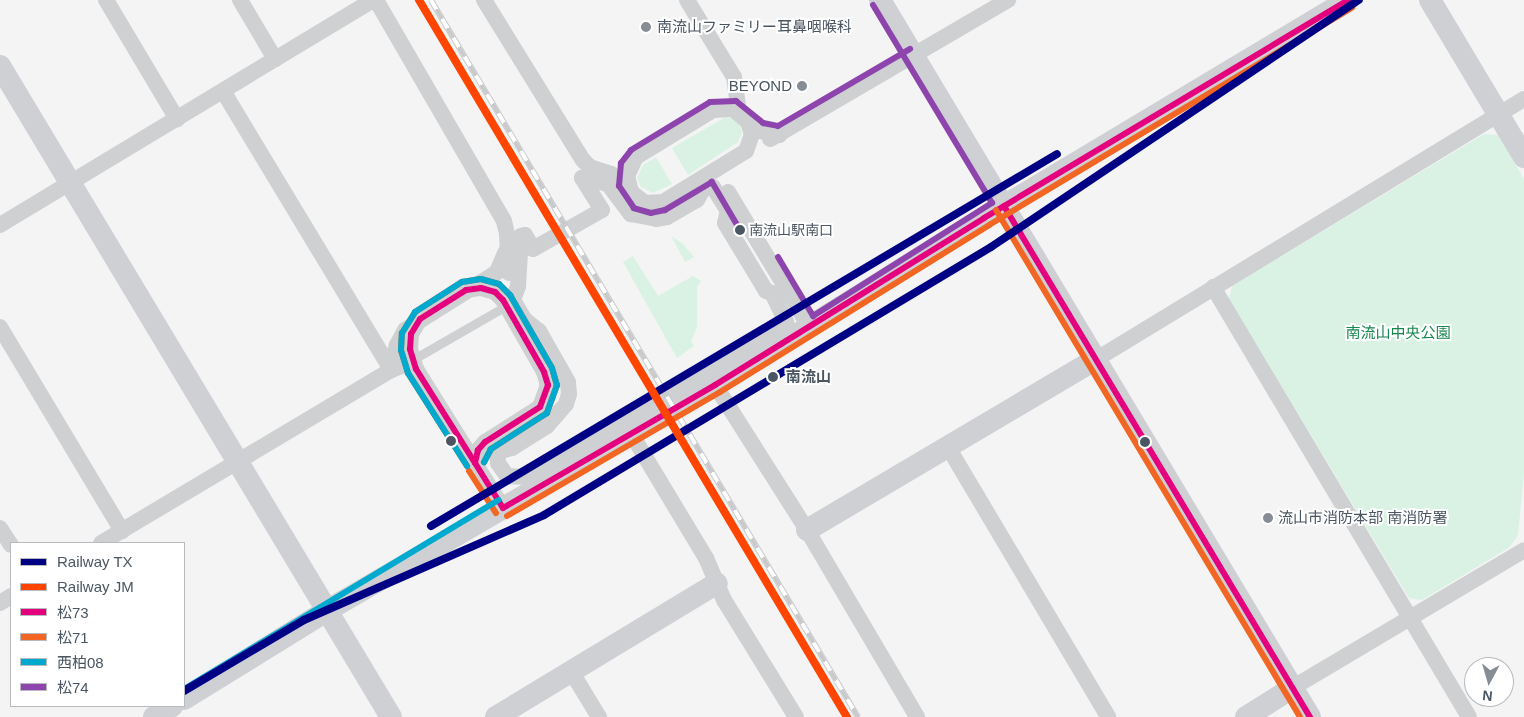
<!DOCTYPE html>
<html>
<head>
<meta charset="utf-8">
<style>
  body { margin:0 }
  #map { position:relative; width:1524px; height:717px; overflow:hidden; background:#f4f4f4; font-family:Helvetica,"Noto Sans JP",sans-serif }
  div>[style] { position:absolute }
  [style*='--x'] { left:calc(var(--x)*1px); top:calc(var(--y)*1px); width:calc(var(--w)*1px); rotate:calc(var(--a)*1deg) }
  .green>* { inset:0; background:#d9f2e3 }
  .lane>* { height:9px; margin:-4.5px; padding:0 4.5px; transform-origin:4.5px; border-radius:4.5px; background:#ced0d2 }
  .street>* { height:16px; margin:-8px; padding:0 8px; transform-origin:8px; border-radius:8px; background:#ced0d2 }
  .secondary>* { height:22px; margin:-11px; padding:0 11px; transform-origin:11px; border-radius:11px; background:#ced0d4 }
  .rail>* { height:5.5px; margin-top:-2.75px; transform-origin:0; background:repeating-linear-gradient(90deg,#fff 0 11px,#c9cacc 0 22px); box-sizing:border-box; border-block:1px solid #c9cacc }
  .bus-1>* { height:6px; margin:-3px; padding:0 3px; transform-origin:3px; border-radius:3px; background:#e5007d }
  .bus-2>* { height:6px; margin:-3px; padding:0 3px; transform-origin:3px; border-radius:3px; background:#f26522 }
  .bus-3>* { height:6px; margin:-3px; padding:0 3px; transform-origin:3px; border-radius:3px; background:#00a9ce }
  .bus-4>* { height:6px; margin:-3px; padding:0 3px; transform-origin:3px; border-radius:3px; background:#8e44ad }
  .rail-1>* { height:8px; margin:-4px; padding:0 4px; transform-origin:4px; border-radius:4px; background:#000084 }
  .rail-2>* { height:8px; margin:-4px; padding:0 4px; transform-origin:4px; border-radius:4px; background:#ff4500 }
  .dots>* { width:14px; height:14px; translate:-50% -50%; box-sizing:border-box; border:2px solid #fff; border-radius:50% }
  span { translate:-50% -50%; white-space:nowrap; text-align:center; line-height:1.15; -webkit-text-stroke:4px #fff; paint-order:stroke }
  .bus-label { font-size:14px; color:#4a5661 }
  .left { translate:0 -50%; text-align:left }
  .poi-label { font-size:15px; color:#4a5661 }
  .right { translate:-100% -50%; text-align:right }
  .park-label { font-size:15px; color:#17864f }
  .stop-label { font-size:15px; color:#4a5661; font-weight:700 }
  .legend { position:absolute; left:10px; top:542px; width:175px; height:165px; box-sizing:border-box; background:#fff; border:1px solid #b7bbc0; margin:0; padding:6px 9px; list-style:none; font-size:15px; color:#4a5661 }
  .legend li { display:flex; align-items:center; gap:10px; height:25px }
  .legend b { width:25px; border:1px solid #b7bbc0 }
  .north { position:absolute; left:1464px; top:657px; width:50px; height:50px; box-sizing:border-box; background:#fff; border:1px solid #b7bbc0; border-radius:50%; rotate:186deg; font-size:14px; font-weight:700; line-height:20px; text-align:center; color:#4a5661 }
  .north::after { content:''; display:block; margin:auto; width:18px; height:22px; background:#868d94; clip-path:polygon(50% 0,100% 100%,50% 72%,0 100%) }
</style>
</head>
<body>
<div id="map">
  <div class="green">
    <i style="clip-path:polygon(724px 118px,733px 118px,740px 124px,742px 133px,738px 142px,688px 175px,672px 148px)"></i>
    <i style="clip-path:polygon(1484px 134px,1498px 135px,1524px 179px,1524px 473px,1518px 535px,1510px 547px,1422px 600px,1409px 598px,1229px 299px,1232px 286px)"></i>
    <i style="clip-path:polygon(656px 157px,672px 184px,653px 193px,641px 187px,637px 178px,643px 165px)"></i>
    <i style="clip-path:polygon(671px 236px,683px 244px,694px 257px,685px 262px)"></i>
    <i style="clip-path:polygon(633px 256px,658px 296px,693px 276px,701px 281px,697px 287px,697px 327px,691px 341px,694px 346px,677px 358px,623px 262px)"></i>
  </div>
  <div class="lane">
    <i style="--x:412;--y:360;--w:108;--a:-29.9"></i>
  </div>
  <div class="street">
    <i style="--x:106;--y:0;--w:139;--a:59.2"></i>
    <i style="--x:240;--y:0;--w:69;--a:59.3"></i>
    <i style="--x:376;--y:0;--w:255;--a:59.9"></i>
    <i style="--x:504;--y:221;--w:13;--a:77"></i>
    <i style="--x:507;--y:234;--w:39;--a:87"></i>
    <i style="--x:484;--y:0;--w:188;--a:58.3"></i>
    <i style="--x:583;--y:160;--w:10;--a:45"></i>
    <i style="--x:590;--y:167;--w:22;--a:18"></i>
    <i style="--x:611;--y:174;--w:15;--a:42"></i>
    <i style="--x:687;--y:0;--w:90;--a:58.6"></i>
    <i style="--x:734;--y:77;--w:35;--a:82"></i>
    <i style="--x:223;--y:91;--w:326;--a:58.9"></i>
    <i style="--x:749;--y:125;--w:9;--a:72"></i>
    <i style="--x:752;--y:134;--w:18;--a:109"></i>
    <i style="--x:746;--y:151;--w:97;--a:148.4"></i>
    <i style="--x:663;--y:202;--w:18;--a:177"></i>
    <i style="--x:645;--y:203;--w:18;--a:-142"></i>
    <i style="--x:631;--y:192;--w:16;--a:-104"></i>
    <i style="--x:627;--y:176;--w:21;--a:-65"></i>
    <i style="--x:636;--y:157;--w:90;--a:-31.4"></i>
    <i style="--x:713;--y:110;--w:20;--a:-3"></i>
    <i style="--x:733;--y:109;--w:34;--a:40"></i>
    <i style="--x:759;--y:131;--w:21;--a:11"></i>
    <i style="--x:770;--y:139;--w:276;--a:-30.3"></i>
    <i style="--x:582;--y:178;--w:27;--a:13"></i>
    <i style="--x:608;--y:184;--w:38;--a:53"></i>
    <i style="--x:631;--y:214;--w:25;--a:11"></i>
    <i style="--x:656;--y:219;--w:11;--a:-10"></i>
    <i style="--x:667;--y:217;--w:34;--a:-30"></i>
    <i style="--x:697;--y:200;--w:13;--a:-61"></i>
    <i style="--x:703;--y:189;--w:10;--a:-11"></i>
    <i style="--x:713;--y:187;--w:28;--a:58"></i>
    <i style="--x:728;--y:211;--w:12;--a:104"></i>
    <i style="--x:725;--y:223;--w:79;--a:58.9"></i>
    <i style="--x:766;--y:291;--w:6;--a:18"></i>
    <i style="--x:772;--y:293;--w:32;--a:64"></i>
    <i style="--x:786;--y:322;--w:5;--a:112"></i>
    <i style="--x:784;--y:327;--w:276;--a:149.1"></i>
    <i style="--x:547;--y:469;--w:18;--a:153"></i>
    <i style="--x:531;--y:477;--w:24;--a:-178"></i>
    <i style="--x:507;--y:476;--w:16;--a:-125"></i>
    <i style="--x:498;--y:463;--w:11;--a:-95"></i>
    <i style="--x:497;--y:452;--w:16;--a:-15"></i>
    <i style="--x:512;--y:448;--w:41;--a:-32.2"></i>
    <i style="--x:547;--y:426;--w:29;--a:-49"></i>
    <i style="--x:566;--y:404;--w:10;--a:-73"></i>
    <i style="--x:569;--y:394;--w:12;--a:-95"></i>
    <i style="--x:568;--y:382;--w:59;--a:-119.6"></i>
    <i style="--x:539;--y:331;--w:18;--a:-142"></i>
    <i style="--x:525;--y:320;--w:23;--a:-121"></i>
    <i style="--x:513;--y:300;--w:15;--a:-70"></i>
    <i style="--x:518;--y:286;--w:50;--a:-86.6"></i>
    <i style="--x:521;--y:236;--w:4;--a:-14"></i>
    <i style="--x:525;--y:235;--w:16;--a:60"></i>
    <i style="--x:533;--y:249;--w:79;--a:-29.5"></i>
    <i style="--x:602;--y:210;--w:38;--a:-122"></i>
    <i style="--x:728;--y:192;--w:159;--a:58.9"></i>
    <i style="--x:0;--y:225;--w:436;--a:-31.1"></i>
    <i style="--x:1213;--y:287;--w:500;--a:59.23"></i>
    <i style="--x:466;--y:290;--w:15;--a:-8"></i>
    <i style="--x:481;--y:288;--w:15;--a:16"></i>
    <i style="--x:495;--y:292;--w:11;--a:45"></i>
    <i style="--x:503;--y:300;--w:83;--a:60.3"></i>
    <i style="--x:544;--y:372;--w:14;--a:73"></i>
    <i style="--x:548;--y:385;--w:23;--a:110"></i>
    <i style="--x:540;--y:407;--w:65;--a:147.5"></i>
    <i style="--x:485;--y:442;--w:11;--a:131"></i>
    <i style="--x:478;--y:450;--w:14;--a:102"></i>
    <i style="--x:420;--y:319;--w:17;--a:121"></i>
    <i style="--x:411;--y:334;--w:15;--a:94"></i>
    <i style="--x:410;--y:349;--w:21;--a:73"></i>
    <i style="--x:416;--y:369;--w:164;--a:58"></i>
    <i style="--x:0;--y:327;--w:238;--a:59.1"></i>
    <i style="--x:1095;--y:360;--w:502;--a:-31.32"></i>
    <i style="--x:391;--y:370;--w:26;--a:-77"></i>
    <i style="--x:397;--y:345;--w:17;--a:-62"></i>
    <i style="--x:405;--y:330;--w:109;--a:-32.2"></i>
    <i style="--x:497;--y:272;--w:21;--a:-67"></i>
    <i style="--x:715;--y:385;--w:172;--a:57.6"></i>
    <i style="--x:807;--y:530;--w:217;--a:59.5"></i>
    <i style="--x:632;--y:435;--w:144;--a:59"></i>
    <i style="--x:706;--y:558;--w:46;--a:66.8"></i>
    <i style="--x:724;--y:600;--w:137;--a:58.4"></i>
    <i style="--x:948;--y:447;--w:314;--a:59.3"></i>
    <i style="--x:0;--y:528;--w:20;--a:57"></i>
    <i style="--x:101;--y:543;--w:338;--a:-30.8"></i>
    <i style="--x:391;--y:370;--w:17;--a:-21"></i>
    <i style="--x:407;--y:364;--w:10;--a:29"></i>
    <i style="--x:0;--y:603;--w:13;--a:-32"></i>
    <i style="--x:571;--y:671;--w:54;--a:58.7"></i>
    <i style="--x:1292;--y:688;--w:270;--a:-30.7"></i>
  </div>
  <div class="secondary">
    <i style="--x:880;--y:0;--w:836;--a:59.05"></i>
    <i style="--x:1430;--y:0;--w:183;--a:59.1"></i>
    <i style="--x:0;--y:66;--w:759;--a:59.01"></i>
    <i style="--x:807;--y:530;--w:334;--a:-30.6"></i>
    <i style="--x:184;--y:699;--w:169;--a:-31.7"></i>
    <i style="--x:328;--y:610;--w:448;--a:-30.2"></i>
    <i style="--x:715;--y:385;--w:317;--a:-31.8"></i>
    <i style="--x:984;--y:218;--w:424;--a:-30.9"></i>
    <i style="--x:154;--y:717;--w:21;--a:-31"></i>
    <i style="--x:496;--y:717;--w:258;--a:-31.2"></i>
    <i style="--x:1246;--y:717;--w:54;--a:-32.2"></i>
  </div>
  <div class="rail">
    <i style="--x:431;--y:0;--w:835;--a:59.22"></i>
  </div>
  <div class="bus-1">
    <i style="--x:1004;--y:206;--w:596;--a:59.09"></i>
    <i style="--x:481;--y:288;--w:15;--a:16"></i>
    <i style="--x:495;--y:292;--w:11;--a:45"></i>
    <i style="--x:503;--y:300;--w:83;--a:60.3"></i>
    <i style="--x:544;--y:372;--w:14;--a:73"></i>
    <i style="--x:548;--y:385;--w:23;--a:110"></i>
    <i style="--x:540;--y:407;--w:65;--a:147.5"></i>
    <i style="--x:485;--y:442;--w:11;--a:131"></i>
    <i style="--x:478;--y:450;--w:13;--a:103"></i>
    <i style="--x:475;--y:463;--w:111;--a:-122.1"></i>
    <i style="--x:416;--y:369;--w:21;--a:-107"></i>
    <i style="--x:410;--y:349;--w:15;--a:-86"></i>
    <i style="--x:411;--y:334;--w:17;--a:-59"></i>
    <i style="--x:420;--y:319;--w:54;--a:-32.2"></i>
    <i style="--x:466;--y:290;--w:15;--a:-8"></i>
    <i style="--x:475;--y:463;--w:53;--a:58.1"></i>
    <i style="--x:503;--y:508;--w:245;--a:-30.1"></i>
    <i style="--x:715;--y:385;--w:317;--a:-31.8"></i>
    <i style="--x:984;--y:218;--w:424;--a:-30.9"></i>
  </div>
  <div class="bus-2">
    <i style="--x:996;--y:210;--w:591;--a:59.05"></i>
    <i style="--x:467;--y:466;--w:110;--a:-122.4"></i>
    <i style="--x:408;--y:373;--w:24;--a:-107"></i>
    <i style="--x:401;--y:350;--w:17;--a:-87"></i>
    <i style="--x:402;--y:333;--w:25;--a:-58"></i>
    <i style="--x:415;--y:312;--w:56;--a:-32.6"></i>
    <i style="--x:462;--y:282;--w:19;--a:-9"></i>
    <i style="--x:481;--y:279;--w:19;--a:16"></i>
    <i style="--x:499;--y:284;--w:16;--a:45"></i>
    <i style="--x:510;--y:295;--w:84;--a:60.1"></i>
    <i style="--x:552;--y:368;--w:18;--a:74"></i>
    <i style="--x:557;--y:385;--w:30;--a:110"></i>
    <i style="--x:547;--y:413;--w:67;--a:147.3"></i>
    <i style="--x:491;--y:449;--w:15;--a:118"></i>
    <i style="--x:469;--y:471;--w:50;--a:57.3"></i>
    <i style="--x:507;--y:516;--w:246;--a:-30.2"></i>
    <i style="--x:720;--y:392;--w:317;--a:-31.8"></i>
    <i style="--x:989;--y:225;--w:423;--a:-30.9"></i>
  </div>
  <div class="bus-3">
    <i style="--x:467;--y:466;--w:110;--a:-122.4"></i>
    <i style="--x:408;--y:373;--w:24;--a:-107"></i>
    <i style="--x:401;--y:350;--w:17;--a:-87"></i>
    <i style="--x:402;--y:333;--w:25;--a:-58"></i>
    <i style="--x:415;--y:312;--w:56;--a:-32.6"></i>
    <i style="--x:462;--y:282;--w:19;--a:-9"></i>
    <i style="--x:481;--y:279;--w:19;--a:16"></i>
    <i style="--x:499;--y:284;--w:16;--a:45"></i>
    <i style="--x:510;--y:295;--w:84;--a:60.1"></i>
    <i style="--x:552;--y:368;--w:18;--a:74"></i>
    <i style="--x:557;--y:385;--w:30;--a:110"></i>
    <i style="--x:547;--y:413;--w:67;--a:147.3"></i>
    <i style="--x:491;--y:449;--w:15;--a:118"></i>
    <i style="--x:184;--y:689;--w:367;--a:-31"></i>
  </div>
  <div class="bus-4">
    <i style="--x:740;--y:230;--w:56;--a:-120.3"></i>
    <i style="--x:712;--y:182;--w:55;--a:149.2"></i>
    <i style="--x:665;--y:210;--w:14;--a:168"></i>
    <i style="--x:651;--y:213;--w:18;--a:-164"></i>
    <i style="--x:634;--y:208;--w:27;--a:-124"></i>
    <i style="--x:619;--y:186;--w:23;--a:-85"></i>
    <i style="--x:621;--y:163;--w:16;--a:-52"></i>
    <i style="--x:631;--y:150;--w:92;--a:-31.3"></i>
    <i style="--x:710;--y:102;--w:26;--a:-2"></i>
    <i style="--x:736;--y:101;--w:35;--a:39"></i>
    <i style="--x:763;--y:123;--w:15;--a:11"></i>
    <i style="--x:778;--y:126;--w:153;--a:-30.3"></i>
    <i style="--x:778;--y:257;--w:69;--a:59.3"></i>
    <i style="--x:813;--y:316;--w:212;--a:-32.3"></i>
    <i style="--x:992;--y:203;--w:231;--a:-121"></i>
  </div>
  <div class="rail-1">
    <i style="--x:431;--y:526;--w:728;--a:-30.72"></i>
    <i style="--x:184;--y:691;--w:139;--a:-30.6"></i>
    <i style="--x:304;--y:620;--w:262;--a:-23.6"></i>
    <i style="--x:544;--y:515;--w:521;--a:-30.94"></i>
    <i style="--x:991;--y:247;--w:443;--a:-33.9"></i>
  </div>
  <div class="rail-2">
    <i style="--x:419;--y:0;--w:835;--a:59.17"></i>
  </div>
  <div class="dots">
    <i style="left:646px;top:27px;background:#868d94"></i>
    <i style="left:802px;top:86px;background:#868d94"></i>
    <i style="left:740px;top:230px;background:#4a5661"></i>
    <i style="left:773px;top:377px;background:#4a5661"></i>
    <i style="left:451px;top:441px;background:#4a5661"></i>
    <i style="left:1145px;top:442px;background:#4a5661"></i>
    <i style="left:1268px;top:518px;background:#868d94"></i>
  </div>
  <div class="bus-label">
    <span class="left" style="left:749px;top:230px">南流山駅南口</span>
  </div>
  <div class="poi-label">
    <span class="left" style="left:657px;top:27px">南流山ファミリー耳鼻咽喉科</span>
    <span class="right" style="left:792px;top:86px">BEYOND</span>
    <span class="left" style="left:1278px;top:518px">流山市消防本部 南消防署</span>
  </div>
  <div class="park-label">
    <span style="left:1398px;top:333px">南流山中央公園</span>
  </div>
  <div class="stop-label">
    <span class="left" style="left:786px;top:377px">南流山</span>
  </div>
  <ul class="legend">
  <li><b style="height:6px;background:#000084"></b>Railway TX</li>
  <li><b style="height:6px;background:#ff4500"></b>Railway JM</li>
  <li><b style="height:6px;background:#e5007d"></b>松73</li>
  <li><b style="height:6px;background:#f26522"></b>松71</li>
  <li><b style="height:6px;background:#00a9ce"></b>西柏08</li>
  <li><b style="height:6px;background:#8e44ad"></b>松74</li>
  </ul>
  <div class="north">N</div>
</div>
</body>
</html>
